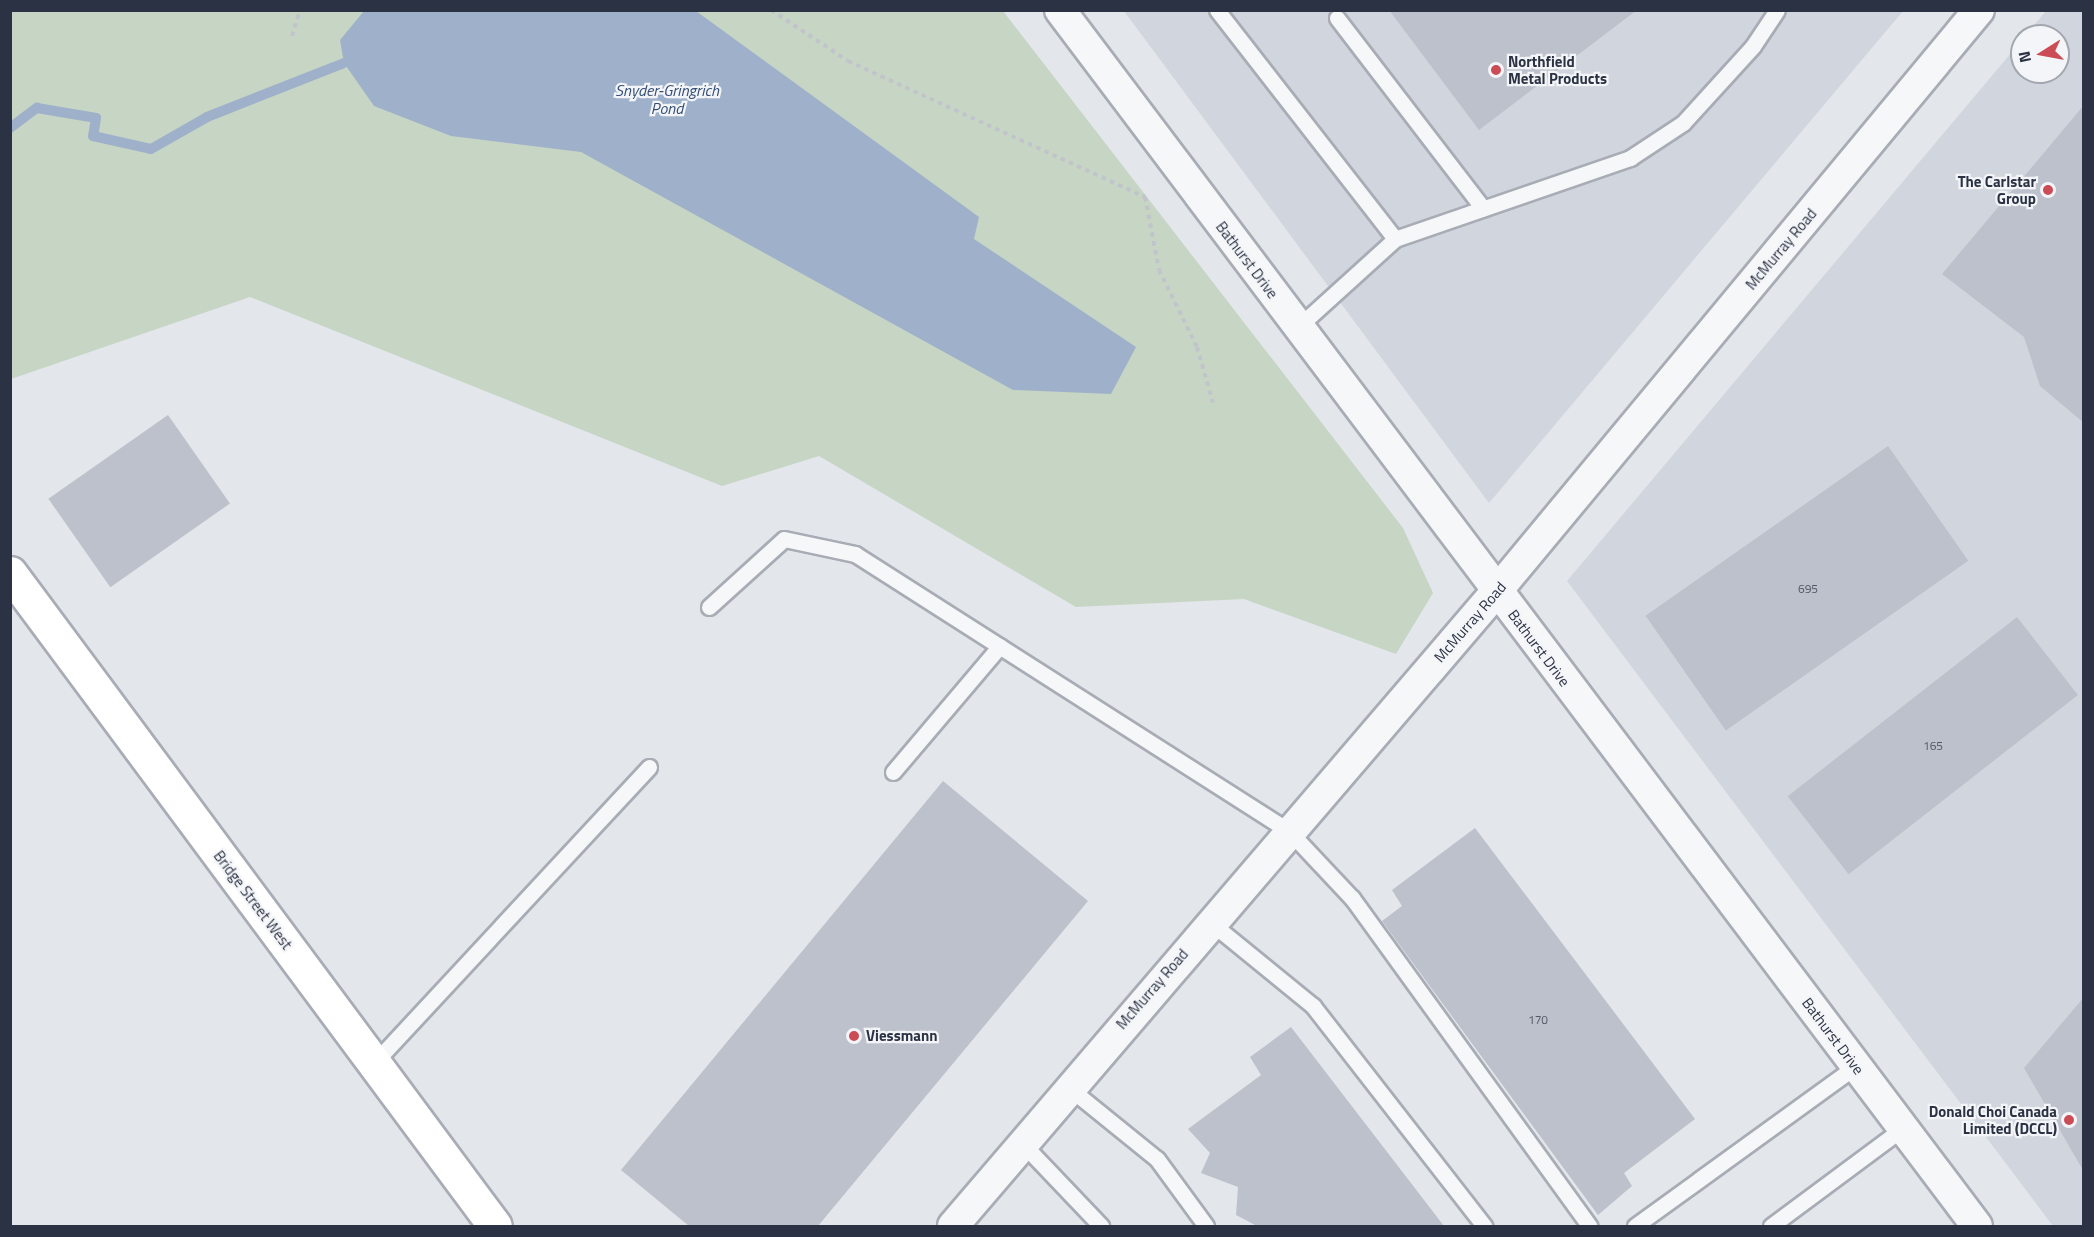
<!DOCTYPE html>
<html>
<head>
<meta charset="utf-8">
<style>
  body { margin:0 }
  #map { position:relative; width:2094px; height:1237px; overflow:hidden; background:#e3e6eb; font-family:"Titillium Web",sans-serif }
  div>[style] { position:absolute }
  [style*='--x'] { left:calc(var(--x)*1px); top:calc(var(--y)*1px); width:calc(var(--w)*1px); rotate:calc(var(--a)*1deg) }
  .built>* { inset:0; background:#d1d5dd }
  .green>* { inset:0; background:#c7d5c4 }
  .water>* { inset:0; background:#9fb1ca }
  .stream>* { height:10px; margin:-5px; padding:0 5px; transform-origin:5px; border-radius:5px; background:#9fb1ca }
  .building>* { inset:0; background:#bdc1cb; transform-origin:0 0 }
  .path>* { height:4px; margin-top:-2px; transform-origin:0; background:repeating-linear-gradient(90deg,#c1c4ca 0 4.5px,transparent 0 9px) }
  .roads { filter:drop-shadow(2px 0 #a8acb5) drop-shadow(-2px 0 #a8acb5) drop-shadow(0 2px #a8acb5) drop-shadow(0 -2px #a8acb5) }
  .lane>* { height:15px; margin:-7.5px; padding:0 7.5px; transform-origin:7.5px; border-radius:7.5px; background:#f6f7f9 }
  .street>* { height:30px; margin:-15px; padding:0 15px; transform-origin:15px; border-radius:15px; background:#f6f7f9 }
  .secondary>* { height:33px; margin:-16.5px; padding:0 16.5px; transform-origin:16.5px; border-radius:16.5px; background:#fff }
  .dots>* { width:16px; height:16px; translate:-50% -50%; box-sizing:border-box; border:3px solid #f3f5f8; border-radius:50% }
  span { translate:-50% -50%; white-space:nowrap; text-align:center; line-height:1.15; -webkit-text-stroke:4.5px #f3f5f8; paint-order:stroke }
  .number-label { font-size:12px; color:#505665 }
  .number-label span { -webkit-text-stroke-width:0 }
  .poi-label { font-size:15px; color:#2b3243; font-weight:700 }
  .left { translate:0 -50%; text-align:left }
  .right { translate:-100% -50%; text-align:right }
  .street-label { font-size:15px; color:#2b3243 }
  .water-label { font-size:16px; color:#354e76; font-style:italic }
  .frame { position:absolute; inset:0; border:12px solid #2b3243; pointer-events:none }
  .north { position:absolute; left:2010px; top:24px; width:60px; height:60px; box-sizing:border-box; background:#f3f5f8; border:2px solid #a3a7b0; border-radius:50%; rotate:259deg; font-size:16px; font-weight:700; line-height:24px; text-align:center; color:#2b3243 }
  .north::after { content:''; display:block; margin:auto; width:21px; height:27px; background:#cc4c56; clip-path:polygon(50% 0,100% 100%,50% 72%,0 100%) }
</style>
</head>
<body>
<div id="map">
  <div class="built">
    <i style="clip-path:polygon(1124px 11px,1903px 11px,1489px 503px)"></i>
    <i style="clip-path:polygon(2046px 11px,2083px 11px,2083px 1226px,2053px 1226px,1567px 581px,2022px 40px,2022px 72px,2058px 72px,2058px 36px,2025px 36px)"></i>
  </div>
  <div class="green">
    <i style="clip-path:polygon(10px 11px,1003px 11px,1403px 528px,1433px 593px,1396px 654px,1244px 599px,1076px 607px,819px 456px,722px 486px,250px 297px,11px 379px)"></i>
  </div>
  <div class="water">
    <i style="clip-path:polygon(364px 11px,696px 11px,979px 217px,974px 239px,1136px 347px,1111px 394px,1013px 390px,581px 152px,451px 136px,374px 106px,344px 63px,340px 40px)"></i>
  </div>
  <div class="stream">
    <i style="--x:10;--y:128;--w:34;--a:-37"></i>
    <i style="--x:37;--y:108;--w:60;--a:9.6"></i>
    <i style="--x:96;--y:118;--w:18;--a:99"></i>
    <i style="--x:93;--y:136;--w:59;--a:12.6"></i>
    <i style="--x:151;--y:149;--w:64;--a:-29.7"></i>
    <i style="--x:207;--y:117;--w:147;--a:-21.5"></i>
  </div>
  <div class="building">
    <i style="clip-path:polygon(1389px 10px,1637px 10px,1479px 130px)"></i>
    <i style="clip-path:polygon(2084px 105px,2084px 423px,2040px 386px,2024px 337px,1942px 274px)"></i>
    <i style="left:168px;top:415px;width:108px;height:146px;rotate:55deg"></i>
    <i style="left:1888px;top:446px;width:140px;height:296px;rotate:55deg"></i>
    <i style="left:2017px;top:617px;width:99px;height:291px;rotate:52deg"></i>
    <i style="clip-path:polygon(943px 781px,1088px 901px,818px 1226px,689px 1226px,621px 1170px)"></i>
    <i style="clip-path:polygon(1475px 828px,1695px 1119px,1624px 1173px,1632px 1186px,1598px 1215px,1382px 921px,1402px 906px,1392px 890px)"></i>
    <i style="clip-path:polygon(2084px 997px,2084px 1172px,2024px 1068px)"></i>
    <i style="clip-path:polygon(1291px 1027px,1444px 1226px,1257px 1226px,1236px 1215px,1238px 1187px,1201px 1173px,1210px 1153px,1188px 1129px,1261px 1075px,1250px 1057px)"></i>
  </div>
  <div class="path">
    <i style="--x:771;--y:10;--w:92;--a:33.5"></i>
    <i style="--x:848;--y:61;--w:327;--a:24.6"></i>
    <i style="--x:1145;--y:197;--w:74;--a:79.1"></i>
    <i style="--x:1159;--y:270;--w:86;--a:63.7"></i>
    <i style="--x:1197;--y:347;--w:58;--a:74.1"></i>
    <i style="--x:292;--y:36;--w:27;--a:-73"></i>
  </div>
  <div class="roads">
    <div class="lane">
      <i style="--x:1217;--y:10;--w:290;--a:52.1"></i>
      <i style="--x:1337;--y:18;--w:240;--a:52.5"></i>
      <i style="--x:1298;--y:327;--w:131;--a:-42.2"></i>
      <i style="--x:1395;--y:239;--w:249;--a:-19"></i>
      <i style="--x:1630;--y:158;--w:64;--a:-33.4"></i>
      <i style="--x:1683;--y:123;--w:104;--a:-47.7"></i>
      <i style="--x:1753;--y:46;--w:43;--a:-56.3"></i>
      <i style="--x:709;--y:607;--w:101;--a:-42.2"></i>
      <i style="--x:784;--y:539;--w:73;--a:11.9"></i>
      <i style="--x:855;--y:554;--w:515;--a:32.55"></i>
      <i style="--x:1289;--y:831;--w:92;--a:46.8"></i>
      <i style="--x:1352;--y:898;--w:405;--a:54.1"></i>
      <i style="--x:893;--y:772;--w:165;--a:-49.7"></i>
      <i style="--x:1210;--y:922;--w:133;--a:39.2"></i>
      <i style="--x:1313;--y:1006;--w:279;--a:52.1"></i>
      <i style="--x:374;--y:1063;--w:404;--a:-47.1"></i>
      <i style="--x:1068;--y:1087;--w:114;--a:39"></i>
      <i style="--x:1157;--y:1159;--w:83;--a:53.8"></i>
      <i style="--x:1022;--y:1143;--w:115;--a:46.4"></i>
      <i style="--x:1635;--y:1226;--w:273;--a:-35.9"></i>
      <i style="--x:1771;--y:1226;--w:164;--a:-36.6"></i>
    </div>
    <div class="street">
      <i style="--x:1060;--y:10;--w:1523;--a:52.98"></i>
      <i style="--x:953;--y:1226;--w:835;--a:-49.42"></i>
      <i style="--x:1496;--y:592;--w:756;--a:-50.31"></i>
    </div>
    <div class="secondary">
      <i style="--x:10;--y:573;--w:813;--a:53.4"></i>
    </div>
  </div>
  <div class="dots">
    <i style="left:1496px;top:70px;background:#cc4c56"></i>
    <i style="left:2048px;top:190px;background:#cc4c56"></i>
    <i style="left:854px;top:1036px;background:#cc4c56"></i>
    <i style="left:2069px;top:1120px;background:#cc4c56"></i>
  </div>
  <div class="number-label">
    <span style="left:1808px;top:589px">695</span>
    <span style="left:1933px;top:746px">165</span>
    <span style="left:1538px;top:1020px">170</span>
  </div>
  <div class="poi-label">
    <span class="left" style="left:1508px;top:70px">Northfield<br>Metal Products</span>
    <span class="right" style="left:2036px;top:190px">The Carlstar<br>Group</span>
    <span class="left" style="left:866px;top:1036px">Viessmann</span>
    <span class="right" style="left:2057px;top:1120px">Donald Choi Canada<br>Limited (DCCL)</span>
  </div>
  <div class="street-label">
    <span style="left:1781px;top:249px;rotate:-50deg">McMurray Road</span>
    <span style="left:1247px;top:260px;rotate:53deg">Bathurst Drive</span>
    <span style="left:1470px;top:622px;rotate:-49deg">McMurray Road</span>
    <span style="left:1539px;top:648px;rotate:53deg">Bathurst Drive</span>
    <span style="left:253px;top:900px;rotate:53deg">Bridge Street West</span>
    <span style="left:1152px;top:989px;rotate:-49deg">McMurray Road</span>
    <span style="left:1833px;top:1036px;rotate:53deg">Bathurst Drive</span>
  </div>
  <div class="water-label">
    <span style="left:667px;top:99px">Snyder-Gringrich<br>Pond</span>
  </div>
  <div class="frame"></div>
  <div class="north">N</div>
</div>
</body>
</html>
